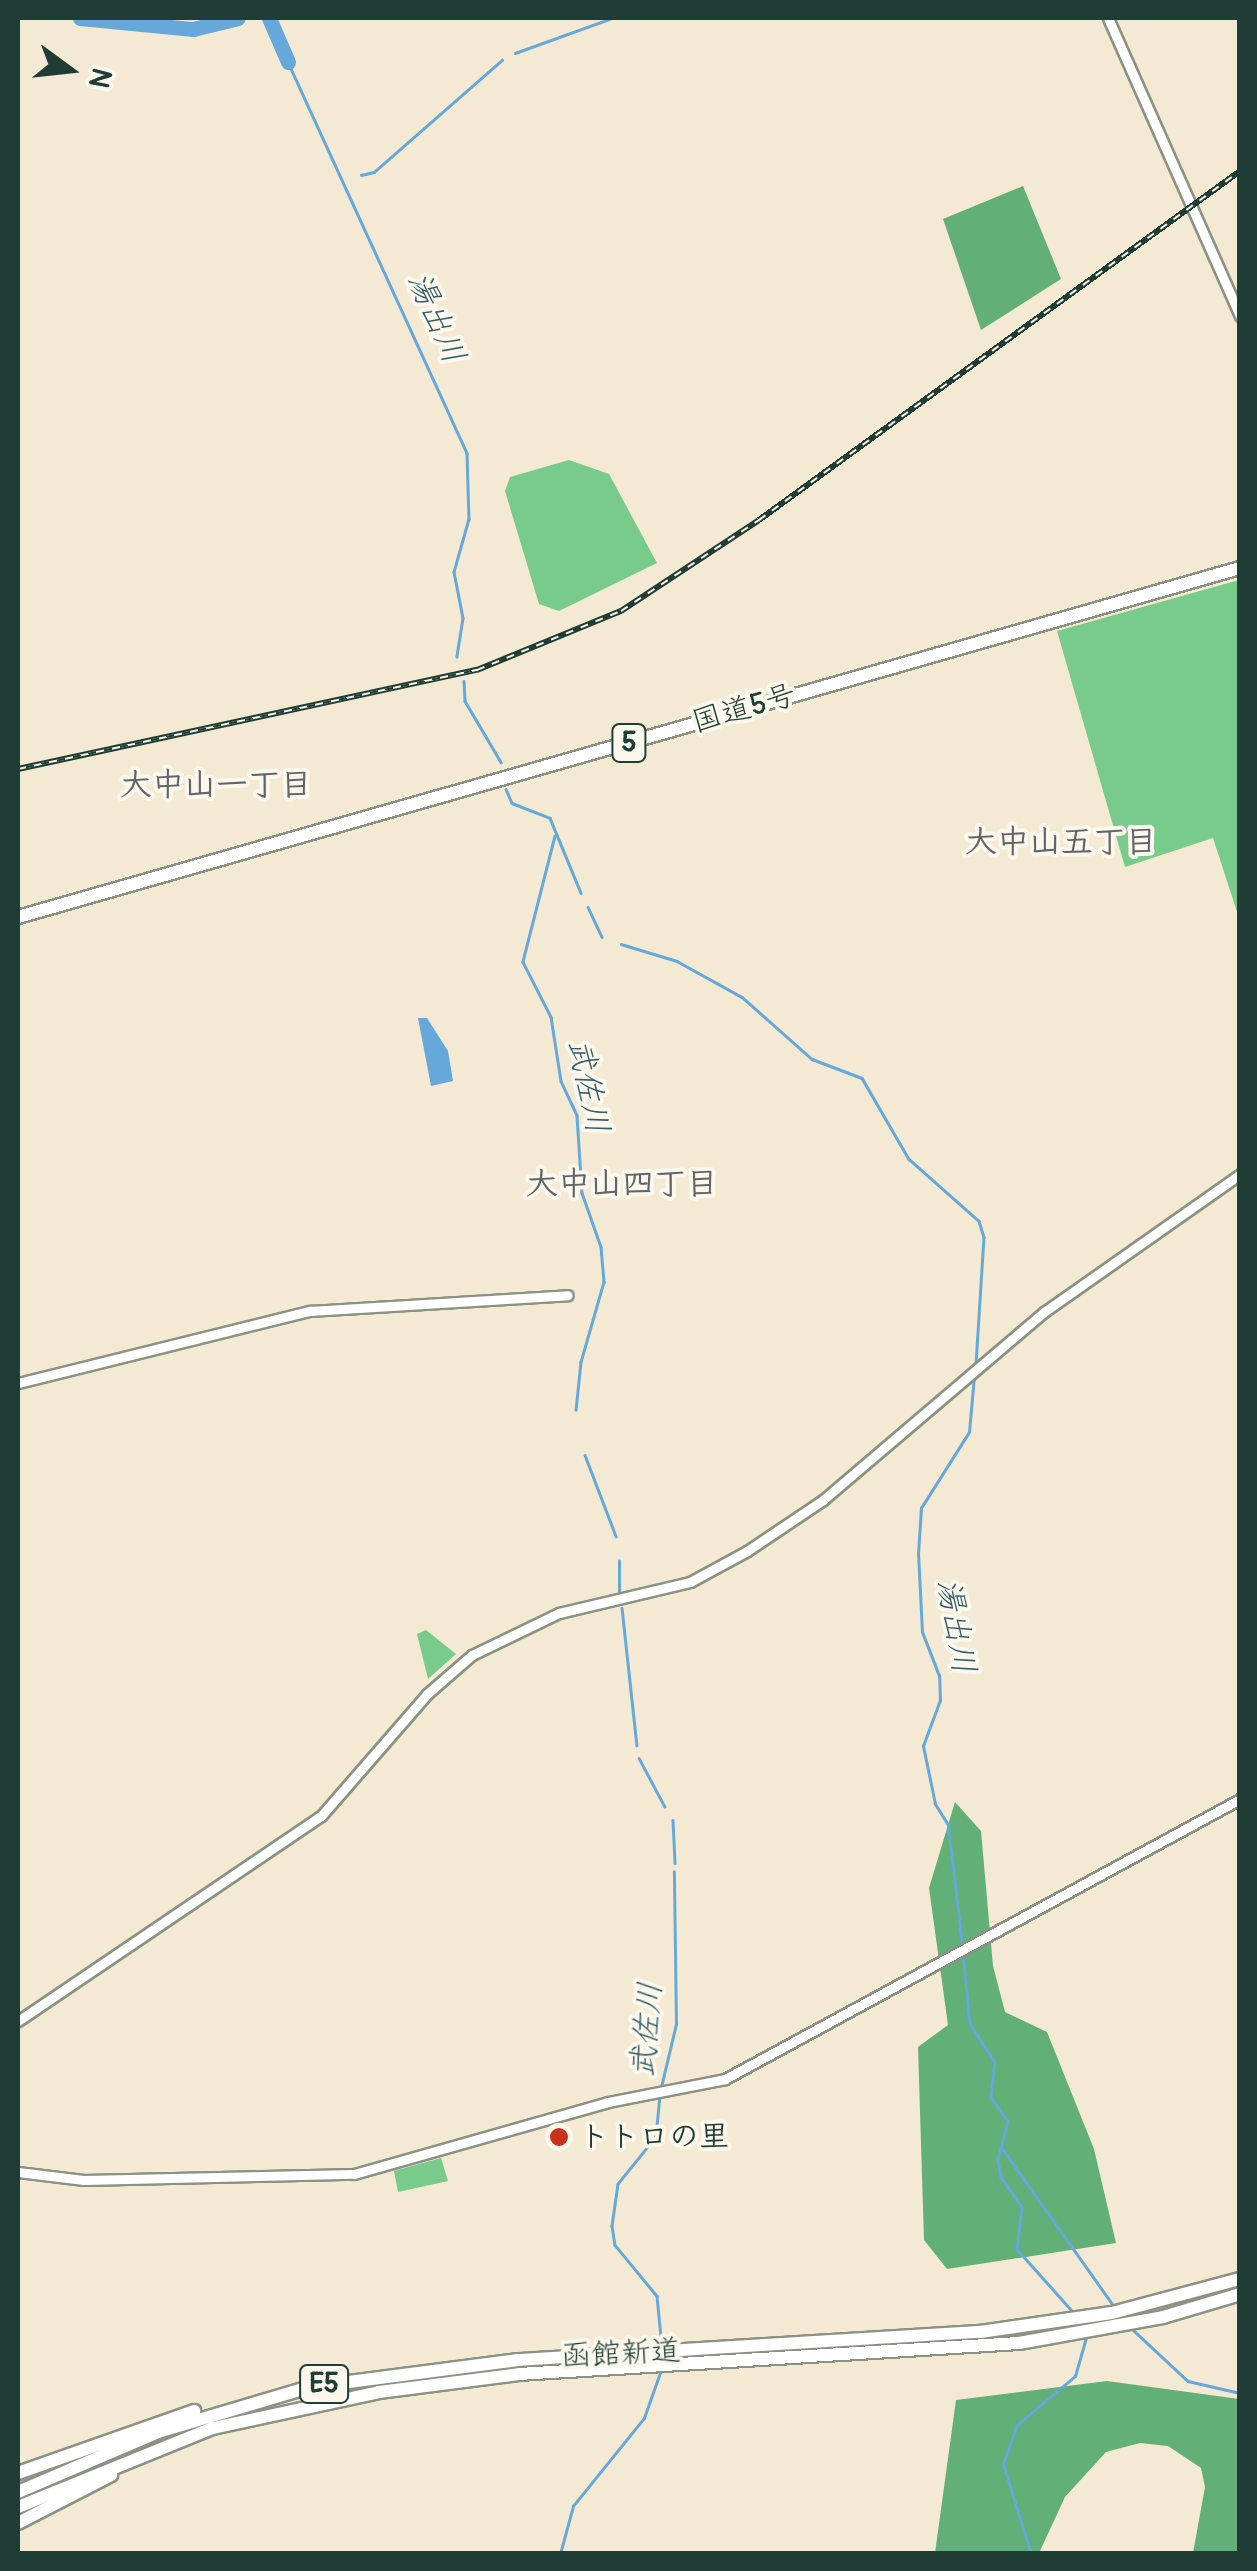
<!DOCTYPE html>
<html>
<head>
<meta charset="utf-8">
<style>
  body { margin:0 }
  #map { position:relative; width:1257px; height:2571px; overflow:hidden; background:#f4e9d2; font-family:Pangolin,"Klee One",sans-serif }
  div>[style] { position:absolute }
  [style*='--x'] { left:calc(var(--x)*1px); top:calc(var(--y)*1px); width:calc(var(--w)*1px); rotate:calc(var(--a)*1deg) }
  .green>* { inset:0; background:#79cb8c }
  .forest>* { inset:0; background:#62af78 }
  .water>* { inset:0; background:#65a8d9 }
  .stream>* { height:2.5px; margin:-1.25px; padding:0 1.25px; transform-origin:1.25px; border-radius:1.25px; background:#65a8d9 }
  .river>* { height:15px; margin:-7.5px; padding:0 7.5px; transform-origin:7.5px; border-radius:7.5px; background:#65a8d9 }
  .roads { filter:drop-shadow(2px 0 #8a9383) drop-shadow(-2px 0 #8a9383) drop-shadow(0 2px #8a9383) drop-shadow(0 -2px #8a9383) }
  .minor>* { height:9px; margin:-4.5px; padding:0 4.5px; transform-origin:4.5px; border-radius:4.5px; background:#fff }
  .highway>* { height:12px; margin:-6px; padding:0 6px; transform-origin:6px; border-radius:6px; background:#fff }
  .rail>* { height:6px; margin-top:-3px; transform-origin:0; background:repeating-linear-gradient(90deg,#fbf7ec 0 8px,#1f3d34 0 16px); box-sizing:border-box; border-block:2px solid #1f3d34 }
  .dots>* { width:28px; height:28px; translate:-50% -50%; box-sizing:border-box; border:5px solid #fbf7ec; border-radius:50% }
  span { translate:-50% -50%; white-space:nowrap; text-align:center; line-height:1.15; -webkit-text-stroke:8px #fbf7ec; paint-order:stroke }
  .shield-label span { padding:2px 8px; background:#fbf7ec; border:2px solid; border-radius:8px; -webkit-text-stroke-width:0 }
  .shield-label { font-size:28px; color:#1f3d34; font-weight:700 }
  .street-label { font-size:30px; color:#1f3d34 }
  .poi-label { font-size:30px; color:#1f3d34; font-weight:700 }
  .left { translate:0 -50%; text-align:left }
  .water-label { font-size:32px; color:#345d66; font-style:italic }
  .neighbourhood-label { font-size:32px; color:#626568; font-weight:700 }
  .frame { position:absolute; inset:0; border:20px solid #1f3d34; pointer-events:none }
  .north { position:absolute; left:20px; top:20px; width:100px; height:100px; -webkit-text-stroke:8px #fbf7ec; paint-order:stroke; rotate:105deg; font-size:28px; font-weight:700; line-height:40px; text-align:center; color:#1f3d34 }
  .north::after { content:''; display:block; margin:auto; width:35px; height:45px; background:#1f3d34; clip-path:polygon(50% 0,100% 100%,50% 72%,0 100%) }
</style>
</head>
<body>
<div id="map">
  <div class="green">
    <i style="clip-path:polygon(569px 460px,609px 474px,657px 563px,559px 611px,539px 604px,505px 491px,510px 477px)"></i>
    <i style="clip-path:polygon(1239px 580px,1240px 580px,1239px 918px,1213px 838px,1125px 867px,1057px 631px)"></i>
    <i style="clip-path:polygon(426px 1630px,456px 1654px,428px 1679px,417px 1634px)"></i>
    <i style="clip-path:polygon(441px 2158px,448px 2181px,398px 2192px,394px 2171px)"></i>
  </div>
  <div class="forest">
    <i style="clip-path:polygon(1023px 186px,1061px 279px,981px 330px,943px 219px)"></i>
    <i style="clip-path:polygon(955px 1802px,981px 1831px,993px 1966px,1005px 2012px,1047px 2032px,1094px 2149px,1116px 2243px,947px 2269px,924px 2240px,918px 2047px,948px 2025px,929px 1888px)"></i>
    <i style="clip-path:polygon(1107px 2381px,1239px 2399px,1239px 2553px,1193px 2553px,1205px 2487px,1201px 2468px,1168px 2446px,1140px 2443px,1106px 2452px,1065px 2497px,1039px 2553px,935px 2553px,956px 2400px)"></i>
  </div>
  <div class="water">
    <i style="clip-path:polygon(418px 1018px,427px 1018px,448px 1051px,453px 1081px,431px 1086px)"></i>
  </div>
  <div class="stream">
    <i style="--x:515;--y:53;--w:103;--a:-19.8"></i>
    <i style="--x:288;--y:62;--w:430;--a:65.4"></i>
    <i style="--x:467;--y:453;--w:66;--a:88.3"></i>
    <i style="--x:469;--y:519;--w:55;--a:105.8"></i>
    <i style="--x:454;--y:572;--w:47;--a:78.9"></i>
    <i style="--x:463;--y:618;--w:39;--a:99"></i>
    <i style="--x:361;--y:175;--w:13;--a:-13"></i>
    <i style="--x:374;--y:172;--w:170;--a:-41.2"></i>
    <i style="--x:464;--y:681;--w:20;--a:87"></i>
    <i style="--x:465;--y:701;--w:71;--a:59.5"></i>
    <i style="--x:506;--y:789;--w:15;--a:67"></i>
    <i style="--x:512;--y:803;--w:41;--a:21.5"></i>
    <i style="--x:550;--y:818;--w:81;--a:67.5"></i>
    <i style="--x:555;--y:836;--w:130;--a:104.3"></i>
    <i style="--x:523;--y:962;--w:62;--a:63"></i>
    <i style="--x:551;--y:1017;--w:65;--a:81.1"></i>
    <i style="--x:561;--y:1081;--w:38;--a:65"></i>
    <i style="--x:577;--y:1116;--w:77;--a:86.3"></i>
    <i style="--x:582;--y:1193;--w:57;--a:70.6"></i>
    <i style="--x:601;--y:1247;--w:35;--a:85"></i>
    <i style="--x:604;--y:1282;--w:83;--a:106"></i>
    <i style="--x:581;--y:1362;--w:48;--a:95.9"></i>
    <i style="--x:588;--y:907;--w:33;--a:65"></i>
    <i style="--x:621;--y:944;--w:59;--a:16.9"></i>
    <i style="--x:677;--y:961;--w:74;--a:29"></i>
    <i style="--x:742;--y:997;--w:94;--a:41.5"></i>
    <i style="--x:812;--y:1059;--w:53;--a:20.8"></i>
    <i style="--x:862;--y:1078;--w:94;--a:59.9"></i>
    <i style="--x:909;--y:1159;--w:94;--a:41.5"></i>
    <i style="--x:979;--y:1221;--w:17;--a:73"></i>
    <i style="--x:984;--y:1237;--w:126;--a:93.6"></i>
    <i style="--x:585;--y:1455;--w:87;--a:69.1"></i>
    <i style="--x:619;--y:1591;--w:30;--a:-90"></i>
    <i style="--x:622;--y:1608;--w:138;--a:83.8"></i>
    <i style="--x:639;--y:1758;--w:55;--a:62"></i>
    <i style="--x:673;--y:1820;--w:43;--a:87.3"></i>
    <i style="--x:962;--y:1945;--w:121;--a:-96.7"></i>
    <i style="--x:948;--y:1825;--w:25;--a:-122"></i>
    <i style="--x:935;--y:1804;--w:59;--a:-101.7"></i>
    <i style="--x:923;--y:1746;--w:49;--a:-69.7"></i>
    <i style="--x:940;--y:1700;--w:24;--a:-92"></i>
    <i style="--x:939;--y:1676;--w:47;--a:-111.1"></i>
    <i style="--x:922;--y:1632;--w:78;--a:-92.9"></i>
    <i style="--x:918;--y:1554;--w:46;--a:-86.3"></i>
    <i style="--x:921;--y:1508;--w:90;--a:-57.7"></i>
    <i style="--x:969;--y:1432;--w:56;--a:-84.9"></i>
    <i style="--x:963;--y:1953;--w:71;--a:84.4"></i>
    <i style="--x:970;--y:2024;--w:45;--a:56.7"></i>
    <i style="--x:995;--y:2062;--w:35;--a:97"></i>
    <i style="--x:991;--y:2097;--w:29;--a:55"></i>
    <i style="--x:1008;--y:2121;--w:40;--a:104.4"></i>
    <i style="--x:998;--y:2160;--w:17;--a:80"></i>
    <i style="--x:1001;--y:2177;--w:37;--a:55"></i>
    <i style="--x:1022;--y:2207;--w:42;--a:96.8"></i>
    <i style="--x:1017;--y:2249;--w:86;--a:48.3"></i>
    <i style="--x:661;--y:2087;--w:65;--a:-76.6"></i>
    <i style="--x:676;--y:2024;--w:152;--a:-90.8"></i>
    <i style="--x:660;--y:2095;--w:42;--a:95.4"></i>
    <i style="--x:656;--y:2137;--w:60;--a:129"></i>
    <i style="--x:618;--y:2184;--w:42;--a:98.1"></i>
    <i style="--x:612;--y:2226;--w:19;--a:81"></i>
    <i style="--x:615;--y:2245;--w:66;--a:50.5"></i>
    <i style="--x:657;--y:2296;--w:51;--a:84.4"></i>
    <i style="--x:1002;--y:2148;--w:197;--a:54.7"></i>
    <i style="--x:1130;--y:2327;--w:79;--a:43"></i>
    <i style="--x:1188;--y:2381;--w:53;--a:13"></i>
    <i style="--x:560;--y:2554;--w:50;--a:-74.8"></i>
    <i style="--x:573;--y:2506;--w:113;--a:-51.1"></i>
    <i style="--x:644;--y:2418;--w:51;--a:-70.5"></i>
    <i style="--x:1031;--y:2554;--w:94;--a:-107.3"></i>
    <i style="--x:1003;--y:2464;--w:41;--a:-70.3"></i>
    <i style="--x:1017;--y:2425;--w:76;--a:-40.2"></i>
    <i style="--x:1075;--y:2376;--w:40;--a:-74"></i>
  </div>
  <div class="river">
    <i style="--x:80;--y:18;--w:114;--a:5.6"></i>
    <i style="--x:193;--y:29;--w:46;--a:-13.7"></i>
    <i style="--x:269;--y:18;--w:48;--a:66.6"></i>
  </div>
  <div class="roads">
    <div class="minor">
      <i style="--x:1108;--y:18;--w:326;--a:66.1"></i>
      <i style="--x:18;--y:1383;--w:301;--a:-13.9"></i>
      <i style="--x:310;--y:1311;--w:258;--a:-3.5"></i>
      <i style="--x:18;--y:2021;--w:366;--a:-34.1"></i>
      <i style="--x:321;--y:1816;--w:162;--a:-49"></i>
      <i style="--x:427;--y:1694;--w:60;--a:-40.9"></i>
      <i style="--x:472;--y:1655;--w:97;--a:-25.8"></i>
      <i style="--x:559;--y:1613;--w:135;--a:-13.3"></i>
      <i style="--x:690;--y:1582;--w:65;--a:-28.5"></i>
      <i style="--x:747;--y:1551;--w:92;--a:-33.9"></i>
      <i style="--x:823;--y:1500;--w:290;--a:-40.4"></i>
      <i style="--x:1044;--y:1312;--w:240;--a:-35.1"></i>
      <i style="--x:18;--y:2172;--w:66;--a:6.9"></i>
      <i style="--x:84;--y:2180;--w:270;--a:-1.3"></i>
      <i style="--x:354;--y:2174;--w:264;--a:-15.8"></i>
      <i style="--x:608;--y:2102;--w:119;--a:-11.1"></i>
      <i style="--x:725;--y:2079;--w:586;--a:-28.53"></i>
    </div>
    <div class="highway">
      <i style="--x:18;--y:917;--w:1271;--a:-15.94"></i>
      <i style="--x:18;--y:2473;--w:187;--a:-19.4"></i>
      <i style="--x:18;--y:2492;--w:152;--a:-23.2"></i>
      <i style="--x:158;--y:2432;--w:159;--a:-16.5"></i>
      <i style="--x:310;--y:2387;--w:210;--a:-7.4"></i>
      <i style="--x:518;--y:2360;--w:463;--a:-3.5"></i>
      <i style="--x:980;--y:2332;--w:133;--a:-8.2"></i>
      <i style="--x:1112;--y:2313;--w:132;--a:-14.9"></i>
      <i style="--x:18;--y:2507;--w:210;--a:-22.1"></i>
      <i style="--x:213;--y:2428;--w:170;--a:-12.2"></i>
      <i style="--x:379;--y:2392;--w:141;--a:-7.3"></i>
      <i style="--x:519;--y:2374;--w:501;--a:-3.55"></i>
      <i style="--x:1019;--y:2343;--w:146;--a:-10.2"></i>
      <i style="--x:1163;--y:2317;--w:80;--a:-16.6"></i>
      <i style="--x:18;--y:2523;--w:105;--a:-27.3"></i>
    </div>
  </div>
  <div class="rail">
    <i style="--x:18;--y:769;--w:470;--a:-12.2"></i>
    <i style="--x:477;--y:670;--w:156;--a:-22.3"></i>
    <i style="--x:621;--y:611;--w:165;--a:-33.4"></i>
    <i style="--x:759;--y:520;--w:594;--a:-35.96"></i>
  </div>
  <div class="dots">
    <i style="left:559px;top:2137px;background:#c8321e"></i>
  </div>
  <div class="shield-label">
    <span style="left:629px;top:743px">5</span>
    <span style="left:324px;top:2384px">E5</span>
  </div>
  <div class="street-label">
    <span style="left:744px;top:709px;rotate:-16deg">国道5号</span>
    <span style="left:621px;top:2354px;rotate:-3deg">函館新道</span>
  </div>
  <div class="poi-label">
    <span class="left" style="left:579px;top:2137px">トトロの里</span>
  </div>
  <div class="water-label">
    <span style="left:436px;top:318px;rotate:66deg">湯出川</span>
    <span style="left:588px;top:1086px;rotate:78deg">武佐川</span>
    <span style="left:956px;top:1626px;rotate:80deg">湯出川</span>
    <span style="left:647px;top:2030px;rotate:-85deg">武佐川</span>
  </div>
  <div class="neighbourhood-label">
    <span style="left:216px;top:785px">大中山一丁目</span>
    <span style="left:1061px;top:842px">大中山五丁目</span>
    <span style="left:622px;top:1184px">大中山四丁目</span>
  </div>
  <div class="frame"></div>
  <div class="north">N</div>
</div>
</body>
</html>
